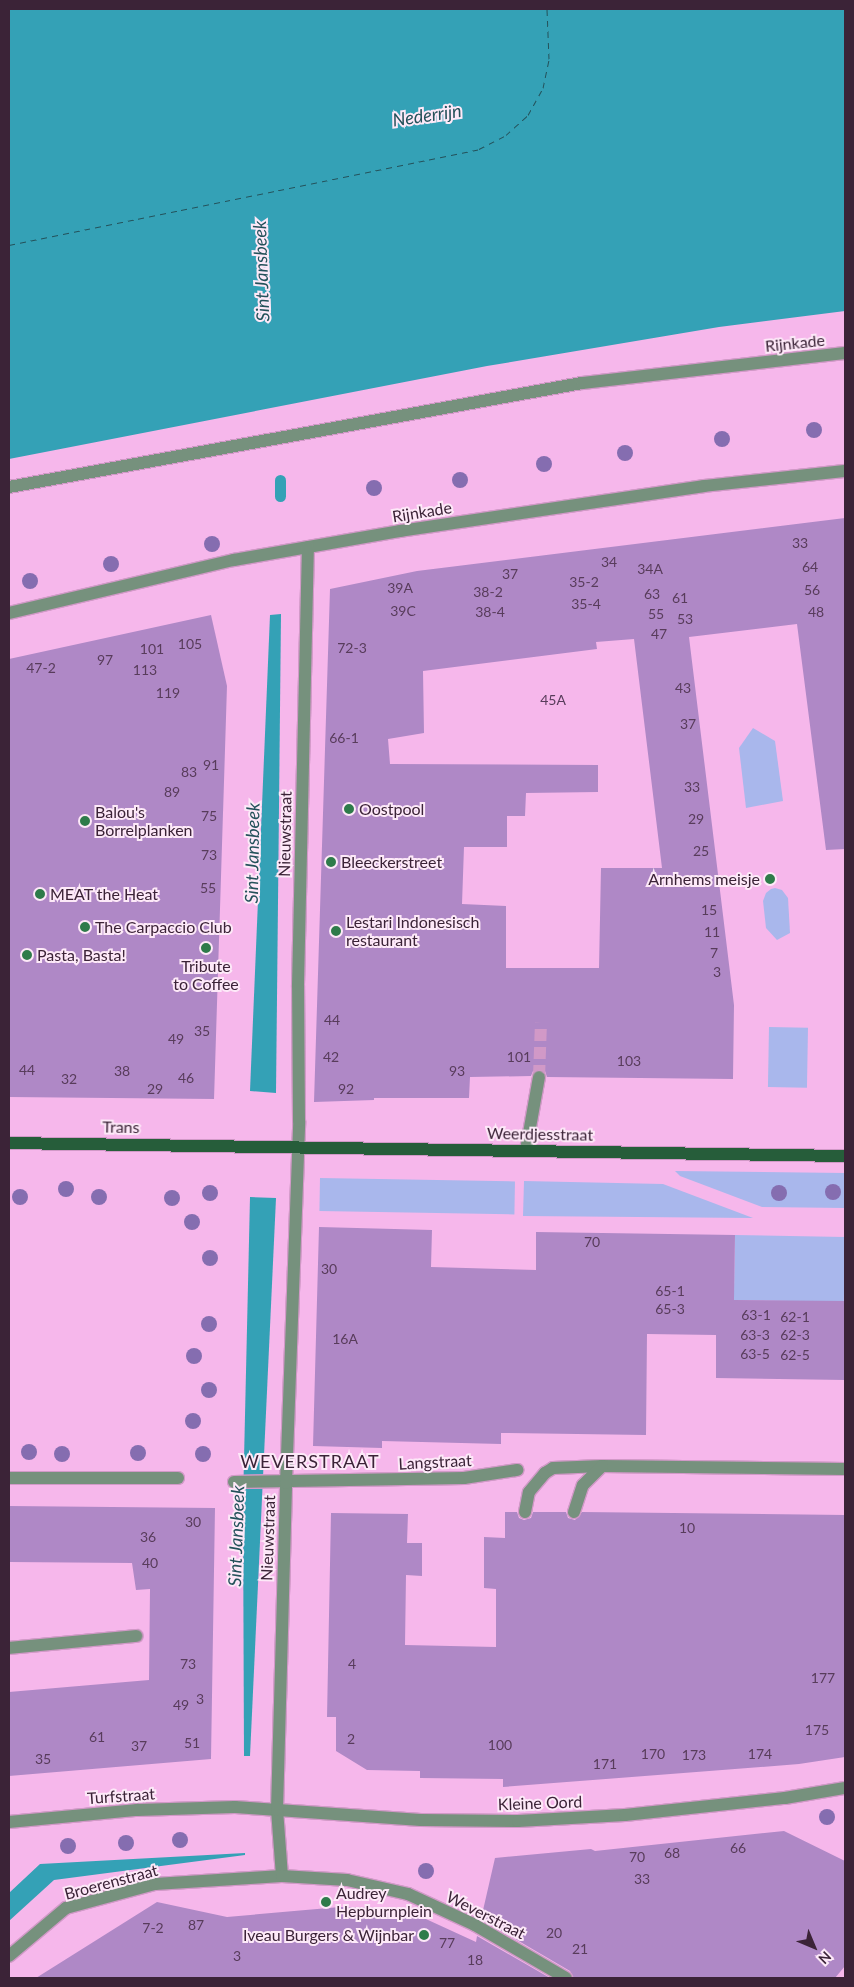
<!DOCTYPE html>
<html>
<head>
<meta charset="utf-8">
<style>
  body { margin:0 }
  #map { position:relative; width:854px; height:1987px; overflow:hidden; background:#f6b7eb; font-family:Lato,sans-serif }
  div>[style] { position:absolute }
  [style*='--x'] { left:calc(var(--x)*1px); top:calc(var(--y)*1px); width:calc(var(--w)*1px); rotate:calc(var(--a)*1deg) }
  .green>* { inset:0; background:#a9b7ec; transform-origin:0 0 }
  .water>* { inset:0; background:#34a1b6 }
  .stream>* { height:11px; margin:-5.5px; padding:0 5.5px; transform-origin:5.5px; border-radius:5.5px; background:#34a1b6 }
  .ferry>* { height:1px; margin-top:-0.5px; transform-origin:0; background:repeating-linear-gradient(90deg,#23515a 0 6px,transparent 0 11px) }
  .building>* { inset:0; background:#af88c6 }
  .minor-tunnel>* { height:12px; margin-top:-6px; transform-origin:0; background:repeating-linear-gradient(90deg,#d199c7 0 12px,transparent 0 18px) }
  .roads { filter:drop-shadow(1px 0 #d199c7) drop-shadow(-1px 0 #d199c7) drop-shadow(0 1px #d199c7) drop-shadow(0 -1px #d199c7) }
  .minor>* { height:12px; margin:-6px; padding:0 6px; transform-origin:6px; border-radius:6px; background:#76917d }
  .major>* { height:12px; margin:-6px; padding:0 6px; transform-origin:6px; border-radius:6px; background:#265d3a }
  .trees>* { width:16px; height:16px; margin:-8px; border-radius:50%; background:#856db0 }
  .dots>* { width:14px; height:14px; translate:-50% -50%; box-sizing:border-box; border:2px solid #fde9f8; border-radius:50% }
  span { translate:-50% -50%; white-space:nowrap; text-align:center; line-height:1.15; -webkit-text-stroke:4px #fde9f8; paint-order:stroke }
  .number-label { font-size:14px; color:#583c5b }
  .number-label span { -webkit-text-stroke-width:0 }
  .street-label { font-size:16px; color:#3b2337 }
  .poi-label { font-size:16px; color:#3b2337 }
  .left { translate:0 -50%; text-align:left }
  .right { translate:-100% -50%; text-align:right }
  .water-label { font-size:18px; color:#23515a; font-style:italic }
  .neighbourhood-label { font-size:18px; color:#3b2337; letter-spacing:1px }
  .frame { position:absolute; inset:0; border:10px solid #3b2337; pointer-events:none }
  .north { position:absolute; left:789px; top:1922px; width:50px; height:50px; -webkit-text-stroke:4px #fde9f8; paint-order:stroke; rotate:135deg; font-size:14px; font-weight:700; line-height:20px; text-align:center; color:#3b2337 }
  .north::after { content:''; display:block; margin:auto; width:18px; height:22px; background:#3b2337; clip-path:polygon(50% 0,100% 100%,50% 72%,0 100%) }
</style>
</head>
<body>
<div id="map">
  <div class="green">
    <i style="clip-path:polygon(753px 728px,775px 741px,783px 801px,746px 808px,739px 748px)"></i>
    <i style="clip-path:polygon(775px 888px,782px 890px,788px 898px,790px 933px,777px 940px,766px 928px,763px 901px,766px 893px,771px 889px)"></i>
    <i style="left:769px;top:1027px;width:39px;height:60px;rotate:1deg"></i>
    <i style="clip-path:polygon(675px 1171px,845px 1173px,845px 1208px,762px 1207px,680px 1176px)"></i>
    <i style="left:320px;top:1178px;width:195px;height:33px;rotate:1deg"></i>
    <i style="clip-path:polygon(524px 1181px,663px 1184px,753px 1218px,523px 1216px)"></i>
    <i style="left:735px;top:1235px;width:110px;height:65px;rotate:1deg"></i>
  </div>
  <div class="water">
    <i style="clip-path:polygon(9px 9px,845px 9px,845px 311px,719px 327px,487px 366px,9px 459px)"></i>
    <i style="clip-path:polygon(281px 614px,276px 1093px,250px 1091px,270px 615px)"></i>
    <i style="clip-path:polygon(250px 1197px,276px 1198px,250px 1756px,244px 1756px,243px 1503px)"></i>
    <i style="clip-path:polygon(245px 1853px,245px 1855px,54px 1880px,9px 1921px,9px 1893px,40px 1864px)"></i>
  </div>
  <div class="stream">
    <i style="--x:280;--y:496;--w:16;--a:-90"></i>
  </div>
  <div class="ferry">
    <i style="--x:9;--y:245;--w:480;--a:-11.5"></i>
    <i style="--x:479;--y:149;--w:30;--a:-27"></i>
    <i style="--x:506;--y:135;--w:30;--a:-42"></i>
    <i style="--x:528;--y:115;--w:31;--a:-61"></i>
    <i style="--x:543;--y:88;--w:30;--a:-78"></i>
    <i style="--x:549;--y:59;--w:50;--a:-92.3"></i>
  </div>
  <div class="building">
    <i style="clip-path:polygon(evenodd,845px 518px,845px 849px,826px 850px,797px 624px,689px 637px,734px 1005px,733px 1079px,547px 1077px,545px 1071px,540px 1069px,533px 1071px,531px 1076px,470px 1077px,469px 1098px,374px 1098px,374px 1100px,314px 1102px,330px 589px,417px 571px,845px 518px,634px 639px,662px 868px,601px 868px,599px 968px,506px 968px,506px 906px,462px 904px,464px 847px,507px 847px,507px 816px,525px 816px,526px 793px,598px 792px,598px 765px,390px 764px,388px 739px,424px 733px,423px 671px,597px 649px,596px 642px,634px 639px)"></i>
    <i style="clip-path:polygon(211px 615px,227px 686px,214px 1099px,9px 1097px,9px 659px)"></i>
    <i style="clip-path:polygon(319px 1227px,432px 1230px,431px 1267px,536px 1270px,536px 1232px,735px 1235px,734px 1300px,845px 1301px,845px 1380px,716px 1378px,716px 1335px,647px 1334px,646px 1435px,501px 1433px,501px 1444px,382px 1441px,382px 1448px,313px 1446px)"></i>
    <i style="clip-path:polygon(9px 1506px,215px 1508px,211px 1759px,9px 1776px,9px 1692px,149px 1680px,150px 1589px,136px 1590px,132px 1563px,9px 1562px)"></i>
    <i style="clip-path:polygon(505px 1512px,517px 1512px,519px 1518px,524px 1520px,531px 1518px,533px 1512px,566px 1512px,568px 1518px,575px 1520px,582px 1512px,845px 1515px,845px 1757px,799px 1764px,503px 1787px,503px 1779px,420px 1778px,420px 1771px,367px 1770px,336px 1751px,336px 1717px,327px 1717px,331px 1513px,408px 1514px,407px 1543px,422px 1543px,422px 1576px,406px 1575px,405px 1645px,496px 1647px,496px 1589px,484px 1588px,484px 1537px,505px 1538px)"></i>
    <i style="clip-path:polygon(784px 1831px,845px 1861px,845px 1966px,835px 1978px,574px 1978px,570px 1971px,481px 1919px,495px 1858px,591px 1849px,595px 1851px)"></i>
    <i style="clip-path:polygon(157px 1902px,227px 1917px,340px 1907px,394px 1908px,415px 1914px,476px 1942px,477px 1936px,550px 1978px,36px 1978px)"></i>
  </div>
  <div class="minor-tunnel">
    <i style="--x:539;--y:1077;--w:54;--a:-87.9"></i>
  </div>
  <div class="roads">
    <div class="minor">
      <i style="--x:9;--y:487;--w:582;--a:-10.29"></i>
      <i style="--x:582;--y:383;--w:265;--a:-6.5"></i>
      <i style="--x:9;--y:613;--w:231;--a:-13.3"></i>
      <i style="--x:234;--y:560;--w:169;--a:-9.9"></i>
      <i style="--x:400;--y:531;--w:307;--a:-8.4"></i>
      <i style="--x:704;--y:486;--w:142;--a:-6.1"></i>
      <i style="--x:526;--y:1150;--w:74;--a:-79.9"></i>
      <i style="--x:9;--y:1478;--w:169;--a:0"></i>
      <i style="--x:234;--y:1482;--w:230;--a:-1"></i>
      <i style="--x:464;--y:1478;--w:54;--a:-8.6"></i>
      <i style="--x:525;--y:1512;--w:20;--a:-79"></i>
      <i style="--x:529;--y:1492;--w:25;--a:-50"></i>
      <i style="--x:545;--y:1473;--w:9;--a:-32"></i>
      <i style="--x:553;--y:1468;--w:49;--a:-2.3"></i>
      <i style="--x:602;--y:1466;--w:243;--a:0.7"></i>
      <i style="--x:574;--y:1512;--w:28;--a:-72"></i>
      <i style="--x:583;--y:1485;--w:27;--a:-45"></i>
      <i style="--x:9;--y:1648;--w:128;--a:-5.4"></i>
      <i style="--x:9;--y:1822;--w:129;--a:-5.4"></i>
      <i style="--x:137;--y:1810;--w:98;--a:-1.8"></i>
      <i style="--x:235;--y:1807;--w:186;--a:4"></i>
      <i style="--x:421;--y:1820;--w:97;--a:0.6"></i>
      <i style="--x:518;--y:1821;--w:107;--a:-3.2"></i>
      <i style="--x:625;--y:1815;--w:161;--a:-6.1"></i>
      <i style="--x:785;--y:1798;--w:61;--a:-9.5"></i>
      <i style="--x:282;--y:1876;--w:66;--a:-94.3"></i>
      <i style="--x:277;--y:1810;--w:327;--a:-88.4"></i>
      <i style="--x:286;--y:1483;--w:362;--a:-87.9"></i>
      <i style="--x:299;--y:1121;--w:136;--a:-90.4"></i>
      <i style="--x:298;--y:985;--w:438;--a:-88.7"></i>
      <i style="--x:9;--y:1956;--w:75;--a:-40.1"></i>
      <i style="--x:66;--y:1908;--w:92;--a:-15.1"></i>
      <i style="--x:155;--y:1884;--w:127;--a:-3.6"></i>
      <i style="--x:282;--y:1876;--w:65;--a:3.5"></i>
      <i style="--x:347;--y:1880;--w:63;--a:12.9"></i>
      <i style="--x:408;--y:1894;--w:74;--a:24.8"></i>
      <i style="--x:475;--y:1925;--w:105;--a:30.2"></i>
    </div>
    <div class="major">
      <i style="--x:9;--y:1143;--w:836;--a:0.89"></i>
    </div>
  </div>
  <div class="trees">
    <i style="left:814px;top:430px"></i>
    <i style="left:722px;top:439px"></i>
    <i style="left:625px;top:453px"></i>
    <i style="left:544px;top:464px"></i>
    <i style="left:460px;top:480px"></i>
    <i style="left:374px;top:488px"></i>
    <i style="left:212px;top:544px"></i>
    <i style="left:111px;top:564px"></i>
    <i style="left:30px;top:581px"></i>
    <i style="left:66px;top:1189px"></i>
    <i style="left:833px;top:1192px"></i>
    <i style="left:210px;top:1193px"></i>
    <i style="left:779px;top:1193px"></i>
    <i style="left:20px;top:1197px"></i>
    <i style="left:99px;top:1197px"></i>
    <i style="left:172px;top:1198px"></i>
    <i style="left:192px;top:1222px"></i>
    <i style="left:210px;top:1258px"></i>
    <i style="left:209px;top:1324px"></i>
    <i style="left:194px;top:1356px"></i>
    <i style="left:209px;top:1390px"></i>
    <i style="left:193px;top:1421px"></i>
    <i style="left:29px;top:1452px"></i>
    <i style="left:138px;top:1453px"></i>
    <i style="left:62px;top:1454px"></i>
    <i style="left:203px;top:1454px"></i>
    <i style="left:827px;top:1817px"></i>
    <i style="left:180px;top:1840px"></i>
    <i style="left:126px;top:1843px"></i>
    <i style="left:68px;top:1846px"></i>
    <i style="left:426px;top:1871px"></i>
  </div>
  <div class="dots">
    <i style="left:349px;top:809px;background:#2e7b4a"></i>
    <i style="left:85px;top:821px;background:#2e7b4a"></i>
    <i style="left:331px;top:862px;background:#2e7b4a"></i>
    <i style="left:770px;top:879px;background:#2e7b4a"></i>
    <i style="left:40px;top:894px;background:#2e7b4a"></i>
    <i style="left:85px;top:927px;background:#2e7b4a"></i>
    <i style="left:336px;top:931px;background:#2e7b4a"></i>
    <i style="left:206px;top:948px;background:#2e7b4a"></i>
    <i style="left:27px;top:955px;background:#2e7b4a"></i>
    <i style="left:326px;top:1902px;background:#2e7b4a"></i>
    <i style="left:424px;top:1935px;background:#2e7b4a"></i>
  </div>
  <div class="number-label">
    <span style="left:800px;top:543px">33</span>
    <span style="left:609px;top:562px">34</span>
    <span style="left:810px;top:567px">64</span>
    <span style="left:650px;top:569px">34A</span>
    <span style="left:510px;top:574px">37</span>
    <span style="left:584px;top:582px">35-2</span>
    <span style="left:400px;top:588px">39A</span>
    <span style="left:812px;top:590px">56</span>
    <span style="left:488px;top:592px">38-2</span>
    <span style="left:652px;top:594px">63</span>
    <span style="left:680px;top:598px">61</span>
    <span style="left:586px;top:604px">35-4</span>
    <span style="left:403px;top:611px">39C</span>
    <span style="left:490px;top:612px">38-4</span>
    <span style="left:816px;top:612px">48</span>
    <span style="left:656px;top:614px">55</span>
    <span style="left:685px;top:619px">53</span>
    <span style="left:659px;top:634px">47</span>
    <span style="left:190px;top:644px">105</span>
    <span style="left:352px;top:648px">72-3</span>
    <span style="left:152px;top:649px">101</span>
    <span style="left:105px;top:660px">97</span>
    <span style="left:41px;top:668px">47-2</span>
    <span style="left:145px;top:670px">113</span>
    <span style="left:683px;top:688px">43</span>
    <span style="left:168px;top:693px">119</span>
    <span style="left:553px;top:700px">45A</span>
    <span style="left:688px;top:724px">37</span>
    <span style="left:344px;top:738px">66-1</span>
    <span style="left:211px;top:765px">91</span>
    <span style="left:189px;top:772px">83</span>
    <span style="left:692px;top:787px">33</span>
    <span style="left:172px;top:792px">89</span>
    <span style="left:209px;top:816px">75</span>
    <span style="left:696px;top:819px">29</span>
    <span style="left:701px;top:851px">25</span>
    <span style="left:209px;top:855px">73</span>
    <span style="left:208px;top:888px">55</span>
    <span style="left:709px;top:910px">15</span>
    <span style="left:712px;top:932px">11</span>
    <span style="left:714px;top:953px">7</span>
    <span style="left:717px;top:972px">3</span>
    <span style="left:332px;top:1020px">44</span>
    <span style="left:202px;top:1031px">35</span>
    <span style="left:176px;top:1039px">49</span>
    <span style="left:331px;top:1057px">42</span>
    <span style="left:519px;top:1057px">101</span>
    <span style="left:629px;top:1061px">103</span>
    <span style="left:27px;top:1070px">44</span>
    <span style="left:122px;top:1071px">38</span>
    <span style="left:457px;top:1071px">93</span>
    <span style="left:186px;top:1078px">46</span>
    <span style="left:69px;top:1079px">32</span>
    <span style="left:155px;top:1089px">29</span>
    <span style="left:346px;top:1089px">92</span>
    <span style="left:592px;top:1242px">70</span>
    <span style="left:329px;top:1269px">30</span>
    <span style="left:670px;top:1291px">65-1</span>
    <span style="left:670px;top:1309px">65-3</span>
    <span style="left:756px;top:1315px">63-1</span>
    <span style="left:795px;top:1317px">62-1</span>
    <span style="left:755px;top:1335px">63-3</span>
    <span style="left:795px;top:1335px">62-3</span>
    <span style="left:345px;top:1339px">16A</span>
    <span style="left:755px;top:1354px">63-5</span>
    <span style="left:795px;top:1355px">62-5</span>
    <span style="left:193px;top:1522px">30</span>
    <span style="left:687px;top:1528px">10</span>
    <span style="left:148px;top:1537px">36</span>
    <span style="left:150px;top:1563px">40</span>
    <span style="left:188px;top:1664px">73</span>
    <span style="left:352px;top:1664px">4</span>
    <span style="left:823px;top:1678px">177</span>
    <span style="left:200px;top:1699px">3</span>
    <span style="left:181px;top:1705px">49</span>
    <span style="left:817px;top:1730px">175</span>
    <span style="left:97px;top:1737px">61</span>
    <span style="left:351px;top:1739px">2</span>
    <span style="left:192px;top:1743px">51</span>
    <span style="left:500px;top:1745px">100</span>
    <span style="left:139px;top:1746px">37</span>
    <span style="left:653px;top:1754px">170</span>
    <span style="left:760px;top:1754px">174</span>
    <span style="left:694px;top:1755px">173</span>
    <span style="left:43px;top:1759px">35</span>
    <span style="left:605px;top:1764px">171</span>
    <span style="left:738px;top:1848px">66</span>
    <span style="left:672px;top:1853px">68</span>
    <span style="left:637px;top:1857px">70</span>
    <span style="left:642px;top:1879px">33</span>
    <span style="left:196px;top:1925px">87</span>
    <span style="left:153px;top:1928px">7-2</span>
    <span style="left:554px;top:1933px">20</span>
    <span style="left:447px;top:1943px">77</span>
    <span style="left:580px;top:1949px">21</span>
    <span style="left:237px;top:1956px">3</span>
    <span style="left:475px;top:1960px">18</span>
  </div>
  <div class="street-label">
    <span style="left:795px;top:343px;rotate:-6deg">Rijnkade</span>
    <span style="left:422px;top:512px;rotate:-9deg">Rijnkade</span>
    <span style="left:285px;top:834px;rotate:-89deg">Nieuwstraat</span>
    <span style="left:121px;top:1127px;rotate:1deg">Trans</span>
    <span style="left:540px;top:1134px;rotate:1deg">Weerdjesstraat</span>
    <span style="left:435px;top:1462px;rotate:-3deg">Langstraat</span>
    <span style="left:268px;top:1538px;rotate:-88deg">Nieuwstraat</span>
    <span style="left:121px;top:1796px;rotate:-4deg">Turfstraat</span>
    <span style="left:540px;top:1803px;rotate:-2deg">Kleine Oord</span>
    <span style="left:111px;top:1882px;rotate:-15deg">Broerenstraat</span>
    <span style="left:486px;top:1915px;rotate:27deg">Weverstraat</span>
  </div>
  <div class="poi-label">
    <span class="left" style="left:359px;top:809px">Oostpool</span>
    <span class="left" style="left:95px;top:821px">Balou's<br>Borrelplanken</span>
    <span class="left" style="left:341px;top:862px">Bleeckerstreet</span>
    <span class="right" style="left:760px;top:879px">Arnhems meisje</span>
    <span class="left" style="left:50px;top:894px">MEAT the Heat</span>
    <span class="left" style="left:346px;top:931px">Lestari Indonesisch<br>restaurant</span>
    <span class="left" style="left:95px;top:927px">The Carpaccio Club</span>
    <span class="left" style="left:37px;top:955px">Pasta, Basta!</span>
    <span style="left:206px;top:975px">Tribute<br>to Coffee</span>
    <span class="left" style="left:336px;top:1902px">Audrey<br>Hepburnplein</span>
    <span class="right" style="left:414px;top:1935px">Iveau Burgers &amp; Wijnbar</span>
  </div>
  <div class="water-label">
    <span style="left:427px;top:115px;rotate:-8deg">Nederrijn</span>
    <span style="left:261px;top:271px;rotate:-92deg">Sint Jansbeek</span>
    <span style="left:252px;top:853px;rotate:-89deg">Sint Jansbeek</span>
    <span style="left:236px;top:1536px;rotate:-88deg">Sint Jansbeek</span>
  </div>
  <div class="neighbourhood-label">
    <span style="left:310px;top:1461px">WEVERSTRAAT</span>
  </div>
  <div class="frame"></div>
  <div class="north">N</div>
</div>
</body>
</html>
